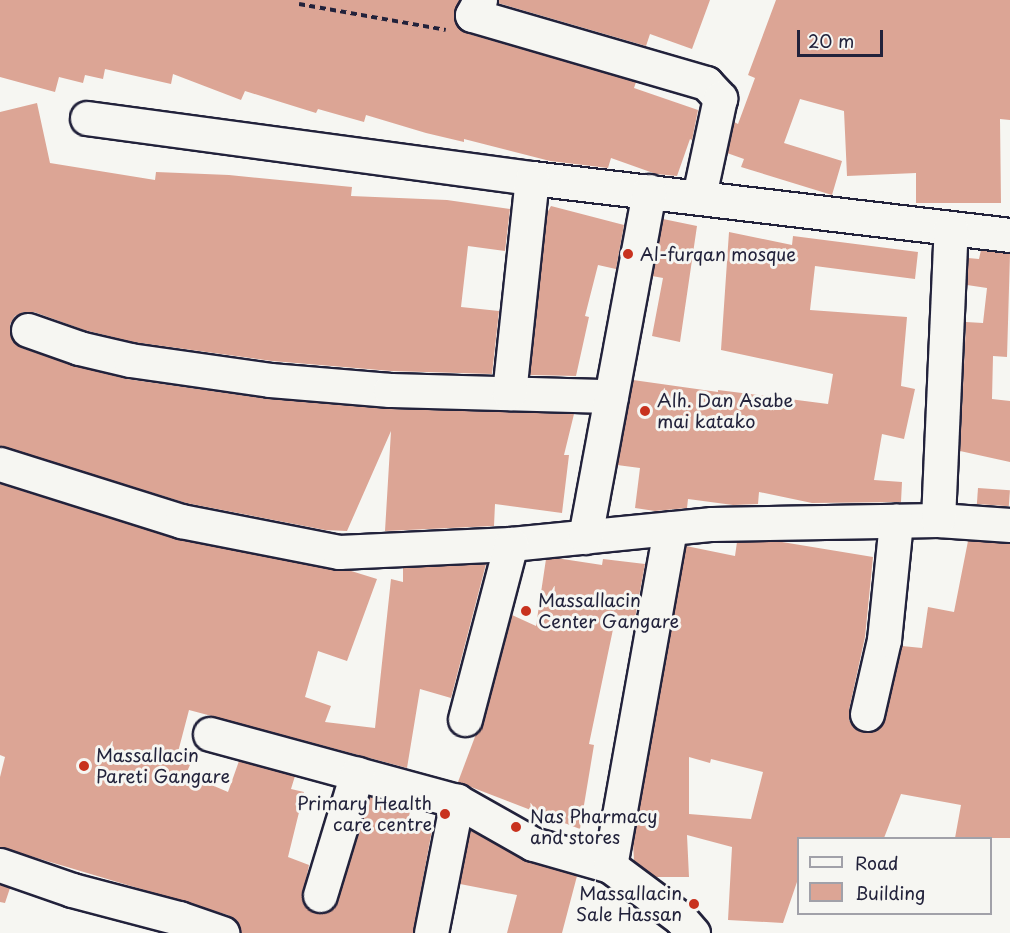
<!DOCTYPE html>
<html>
<head>
<meta charset="utf-8">
<style>
  body { margin:0 }
  #map { position:relative; width:1010px; height:933px; overflow:hidden; background:#f6f6f2; font-family:"Playpen Sans",sans-serif }
  div>[style] { position:absolute }
  [style*='--x'] { left:calc(var(--x)*1px); top:calc(var(--y)*1px); width:calc(var(--w)*1px); rotate:calc(var(--a)*1deg) }
  .building>* { inset:0; background:#dca595; transform-origin:0 0 }
  .path>* { height:4px; margin-top:-2px; transform-origin:0; background:repeating-linear-gradient(90deg,#22223b 0 6px,transparent 0 10.5px) }
  .roads { filter:drop-shadow(2px 0 #22223b) drop-shadow(-2px 0 #22223b) drop-shadow(0 2px #22223b) drop-shadow(0 -2px #22223b) }
  .minor>* { height:33px; margin:-16.5px; padding:0 16.5px; transform-origin:16.5px; border-radius:16.5px; background:#f6f6f2 }
  .dots>* { width:16px; height:16px; translate:-50% -50%; box-sizing:border-box; border:3px solid #f6f6f2; border-radius:50% }
  span { translate:-50% -50%; white-space:nowrap; text-align:center; line-height:1.15; -webkit-text-stroke:6px #f6f6f2; paint-order:stroke }
  .poi-label { font-size:18px; color:#22223b }
  .left { translate:0 -50%; text-align:left }
  .right { translate:-100% -50%; text-align:right }
  .legend { position:absolute; left:797px; top:837px; width:195px; height:78px; box-sizing:border-box; background:#f6f6f2; border:2px solid #a1a1a9; margin:0; padding:8px 10px; list-style:none; font-size:18px; color:#22223b }
  .legend li { display:flex; align-items:center; gap:12px; height:30px }
  .legend b { width:30px; border:2px solid #a1a1a9 }
  .scale { position:absolute; left:797px; top:30px; width:86px; height:27px; box-sizing:border-box; border:3px solid #22223b; border-top:0; padding-left:8px; font-size:18px; line-height:21px; white-space:nowrap; color:#22223b; -webkit-text-stroke:4px #f6f6f2; paint-order:stroke }
</style>
</head>
<body>
<div id="map">
  <div class="building">
    <i style="clip-path:polygon(0 0,459px 0,454px 18px,457px 26px,466px 33px,636px 82px,634px 88px,698px 110px,692px 140px,690px 139px,677px 176px,656px 174px,611px 158px,608px 168px,550px 161px,464px 139px,464px 142px,426px 133px,366px 115px,364px 122px,318px 109px,316px 113px,245px 91px,241px 100px,173px 74px,171px 84px,105px 69px,103px 79px,85px 75px,83px 83px,59px 77px,55px 92px,0 77px)"></i>
    <i style="clip-path:polygon(499px 0,710px 0,692px 49px,650px 34px,646px 46px,498px 3px)"></i>
    <i style="clip-path:polygon(776px 0,1010px 0,1010px 120px,1000px 119px,1001px 203px,916px 203px,916px 173px,847px 176px,844px 111px,800px 99px,784px 143px,842px 161px,832px 195px,741px 167px,744px 159px,727px 153px,734px 122px,738px 124px,755px 78px,748px 75px)"></i>
    <i style="clip-path:polygon(37px 103px,50px 163px,155px 180px,156px 172px,229px 175px,352px 187px,351px 196px,447px 200px,510px 209px,505px 251px,468px 246px,461px 307px,499px 311px,492px 374px,391px 371px,272px 361px,133px 342px,84px 330px,34px 312px,24px 312px,15px 316px,10px 324px,10px 333px,13px 342px,22px 348px,75px 366px,127px 379px,268px 399px,388px 409px,574px 414px,564px 455px,569px 455px,562px 513px,495px 504px,494px 526px,385px 531px,391px 431px,347px 531px,325px 530px,186px 503px,0 446px,0 112px)"></i>
    <i style="clip-path:polygon(551px 206px,624px 225px,616px 269px,598px 265px,585px 316px,589px 317px,576px 376px,530px 375px,547px 213px)"></i>
    <i style="clip-path:polygon(663px 219px,697px 226px,680px 342px,652px 336px,663px 278px,652px 276px)"></i>
    <i style="clip-path:polygon(729px 232px,792px 245px,793px 236px,918px 252px,915px 279px,815px 266px,810px 310px,907px 317px,901px 386px,915px 389px,904px 439px,882px 434px,874px 480px,902px 482px,901px 502px,812px 503px,759px 492px,758px 504px,733px 505px,688px 499px,687px 508px,655px 511px,635px 508px,640px 468px,617px 465px,633px 380px,718px 392px,718px 390px,828px 404px,833px 374px,721px 350px)"></i>
    <i style="clip-path:polygon(981px 250px,1010px 254px,1007px 357px,993px 356px,992px 399px,1010px 401px,1010px 462px,960px 451px,966px 322px,983px 323px,987px 288px,967px 285px,968px 258px,979px 259px)"></i>
    <i style="clip-path:polygon(0 484px,177px 539px,335px 570px,348px 570px,377px 579px,347px 661px,318px 651px,305px 697px,331px 706px,325px 722px,375px 728px,391px 579px,403px 582px,403px 568px,486px 564px,451px 698px,420px 689px,407px 768px,189px 710px,178px 752px,193px 758px,186px 774px,228px 792px,239px 761px,295px 776px,291px 789px,304px 792px,288px 857px,309px 865px,302px 899px,307px 908px,315px 913px,324px 913px,332px 909px,338px 900px,369px 797px,411px 808px,407px 824px,432px 830px,413px 933px,240px 933px,237px 921px,228px 915px,0 847px,0 777px,5px 757px,0 755px)"></i>
    <i style="left:978px;top:488px;width:32px;height:16px;rotate:4deg"></i>
    <i style="clip-path:polygon(evenodd,968px 541px,1010px 544px,1010px 838px,955px 838px,961px 805px,901px 794px,884px 838px,798px 838px,798px 879px,783px 923px,728px 920px,732px 847px,687px 835px,689px 877px,656px 877px,634px 861px,633px 841px,686px 546px,735px 556px,737px 542px,782px 542px,873px 557px,865px 637px,849px 710px,849px 720px,854px 727px,863px 732px,873px 732px,881px 726px,885px 719px,902px 646px,922px 648px,928px 607px,954px 612px,968px 541px,689px 757px,710px 763px,711px 759px,763px 772px,751px 819px,689px 814px,689px 757px)"></i>
    <i style="clip-path:polygon(556px 558px,602px 565px,603px 559px,645px 564px,635px 618px,616px 615px,589px 744px,594px 745px,580px 829px,458px 782px,476px 734px,483px 724px,512px 615px,536px 626px,546px 559px)"></i>
    <i style="clip-path:polygon(470px 830px,524px 860px,577px 876px,562px 933px,507px 933px,517px 895px,460px 884px)"></i>
    <i style="clip-path:polygon(0 885px,10px 888px,5px 903px,0 902px)"></i>
  </div>
  <div class="path">
    <i style="--x:299;--y:4;--w:149;--a:10"></i>
  </div>
  <div class="roads">
    <div class="minor">
      <i style="--x:480;--y:0;--w:17;--a:118"></i>
      <i style="--x:472;--y:15;--w:244;--a:16.2"></i>
      <i style="--x:706;--y:83;--w:21;--a:47"></i>
      <i style="--x:720;--y:98;--w:100;--a:102.1"></i>
      <i style="--x:87;--y:118;--w:449;--a:7.7"></i>
      <i style="--x:532;--y:178;--w:481;--a:6.8"></i>
      <i style="--x:28;--y:330;--w:54;--a:19.4"></i>
      <i style="--x:79;--y:348;--w:52;--a:13.2"></i>
      <i style="--x:130;--y:360;--w:141;--a:8.1"></i>
      <i style="--x:270;--y:380;--w:120;--a:4.8"></i>
      <i style="--x:390;--y:390;--w:221;--a:1.6"></i>
      <i style="--x:509;--y:393;--w:216;--a:-83.9"></i>
      <i style="--x:0;--y:464;--w:190;--a:17.5"></i>
      <i style="--x:181;--y:521;--w:161;--a:11.1"></i>
      <i style="--x:339;--y:552;--w:172;--a:-2.7"></i>
      <i style="--x:511;--y:544;--w:202;--a:-5.7"></i>
      <i style="--x:712;--y:524;--w:226;--a:-1"></i>
      <i style="--x:938;--y:520;--w:72;--a:4"></i>
      <i style="--x:938;--y:520;--w:292;--a:-87.5"></i>
      <i style="--x:585;--y:537;--w:352;--a:-79.5"></i>
      <i style="--x:867;--y:714;--w:76;--a:-77.1"></i>
      <i style="--x:884;--y:640;--w:120;--a:-84.2"></i>
      <i style="--x:465;--y:719;--w:181;--a:-75.3"></i>
      <i style="--x:210;--y:734;--w:256;--a:15.2"></i>
      <i style="--x:457;--y:801;--w:87;--a:29.5"></i>
      <i style="--x:533;--y:844;--w:80;--a:15.9"></i>
      <i style="--x:610;--y:866;--w:87;--a:36.6"></i>
      <i style="--x:680;--y:918;--w:20;--a:49"></i>
      <i style="--x:0;--y:865;--w:76;--a:19.1"></i>
      <i style="--x:72;--y:890;--w:111;--a:14.7"></i>
      <i style="--x:179;--y:918;--w:46;--a:19.2"></i>
      <i style="--x:610;--y:866;--w:343;--a:-79.9"></i>
      <i style="--x:320;--y:895;--w:127;--a:-73.1"></i>
      <i style="--x:431;--y:933;--w:135;--a:-78.9"></i>
    </div>
  </div>
  <div class="dots">
    <i style="left:628px;top:254px;background:#c8321e"></i>
    <i style="left:645px;top:411px;background:#c8321e"></i>
    <i style="left:526px;top:611px;background:#c8321e"></i>
    <i style="left:84px;top:766px;background:#c8321e"></i>
    <i style="left:445px;top:814px;background:#c8321e"></i>
    <i style="left:516px;top:827px;background:#c8321e"></i>
    <i style="left:694px;top:904px;background:#c8321e"></i>
  </div>
  <div class="poi-label">
    <span class="left" style="left:640px;top:254px">Al-furqan mosque</span>
    <span class="left" style="left:657px;top:411px">Alh. Dan Asabe<br>mai katako</span>
    <span class="left" style="left:538px;top:611px">Massallacin<br>Center Gangare</span>
    <span class="left" style="left:96px;top:766px">Massallacin<br>Pareti Gangare</span>
    <span class="right" style="left:432px;top:814px">Primary Health<br>care centre</span>
    <span class="left" style="left:530px;top:827px">Nas Pharmacy<br>and stores</span>
    <span class="right" style="left:682px;top:904px">Massallacin<br>Sale Hassan</span>
  </div>
  <ul class="legend">
  <li><b style="height:8px;background:#f6f6f2"></b>Road</li>
  <li><b style="height:16px;background:#dca595"></b>Building</li>
  </ul>
  <div class="scale">20 m</div>
</div>
</body>
</html>
